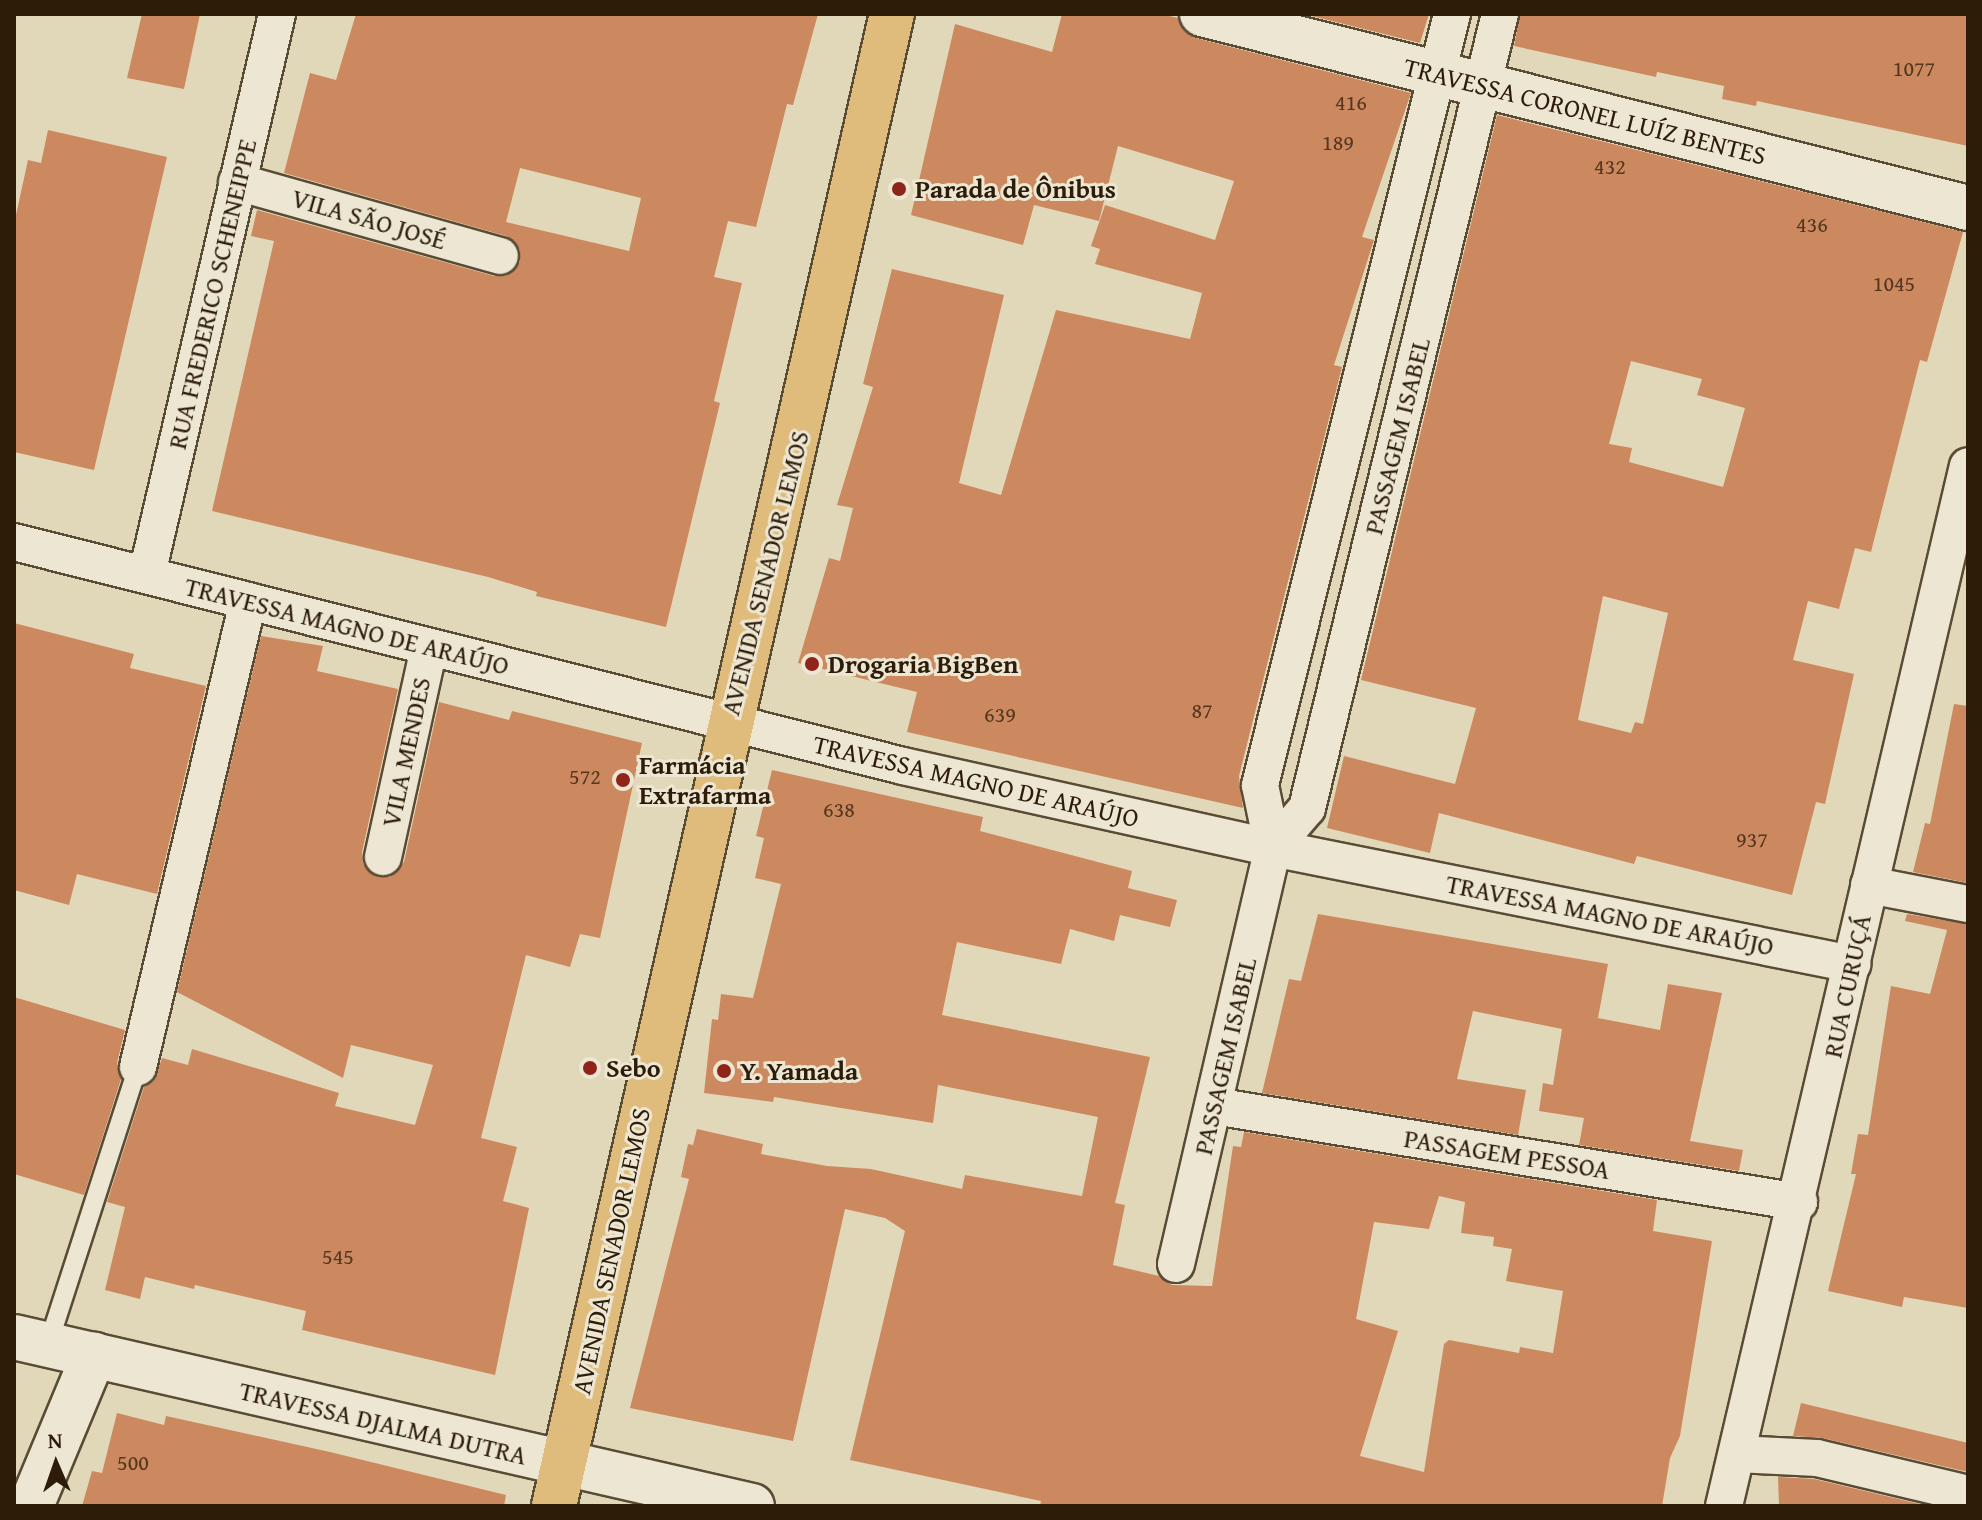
<!DOCTYPE html>
<html>
<head>
<meta charset="utf-8">
<style>
  body { margin:0 }
  #map { position:relative; width:1982px; height:1520px; overflow:hidden; background:#e1d8b9; font-family:"Gentium Book Plus",serif }
  div>[style] { position:absolute }
  [style*='--x'] { left:calc(var(--x)*1px); top:calc(var(--y)*1px); width:calc(var(--w)*1px); rotate:calc(var(--a)*1deg) }
  .building>* { inset:0; background:#cc895f }
  .roads { filter:drop-shadow(2px 0 #594b34) drop-shadow(-2px 0 #594b34) drop-shadow(0 2px #594b34) drop-shadow(0 -2px #594b34) }
  .lane>* { height:18px; margin:-9px; padding:0 9px; transform-origin:9px; border-radius:9px; background:#ece6d2 }
  .street>* { height:36px; margin:-18px; padding:0 18px; transform-origin:18px; border-radius:18px; background:#ece6d2 }
  .secondary>* { height:44px; margin:-22px; padding:0 22px; transform-origin:22px; border-radius:22px; background:#ece6d2 }
  .primary>* { height:44px; margin:-22px; padding:0 22px; transform-origin:22px; border-radius:22px; background:#e0bc7c }
  .dots>* { width:22px; height:22px; translate:-50% -50%; box-sizing:border-box; border:4px solid #ece6d2; border-radius:50% }
  span { translate:-50% -50%; white-space:nowrap; text-align:center; line-height:1.15; -webkit-text-stroke:6px #ece6d2; paint-order:stroke }
  .number-label { font-size:22px; color:#54371e }
  .number-label span { -webkit-text-stroke-width:0 }
  .street-label { font-size:26px; color:#2c1c08 }
  .poi-label { font-size:26px; color:#2c1c08; font-weight:700 }
  .left { translate:0 -50%; text-align:left }
  .frame { position:absolute; inset:0; border:16px solid #2c1c08; pointer-events:none }
  .north { position:absolute; left:16px; top:1424px; width:80px; height:80px; -webkit-text-stroke:6px #ece6d2; paint-order:stroke; rotate:358deg; font-size:22px; font-weight:700; line-height:32px; text-align:center; color:#2c1c08 }
  .north::after { content:''; display:block; margin:auto; width:28px; height:36px; background:#2c1c08; clip-path:polygon(50% 0,100% 100%,50% 72%,0 100%) }
</style>
</head>
<body>
<div id="map">
  <div class="building">
    <i style="clip-path:polygon(142px 14px,200px 14px,184px 89px,127px 78px)"></i>
    <i style="clip-path:polygon(evenodd,356px 14px,818px 14px,793px 105px,787px 104px,756px 227px,728px 221px,714px 277px,742px 283px,714px 401px,720px 403px,666px 627px,536px 596px,537px 592px,488px 577px,212px 511px,274px 241px,251px 236px,257px 210px,494px 276px,506px 276px,520px 262px,520px 250px,506px 236px,284px 173px,310px 73px,336px 80px,356px 14px,520px 168px,641px 198px,629px 251px,506px 222px,520px 168px)"></i>
    <i style="clip-path:polygon(1062px 14px,1161px 14px,1178px 18px,1184px 31px,1196px 38px,1411px 93px,1362px 237px,1374px 240px,1334px 365px,1342px 367px,1239px 776px,1243px 808px,907px 732px,917px 692px,798px 663px,829px 558px,840px 561px,853px 508px,837px 505px,873px 387px,863px 384px,892px 269px,1004px 295px,959px 483px,1001px 495px,1056px 310px,1190px 339px,1202px 293px,1095px 264px,1100px 249px,1091px 246px,1105px 205px,1215px 240px,1234px 181px,1118px 146px,1099px 221px,1034px 205px,1023px 245px,911px 215px,955px 24px,1052px 52px)"></i>
    <i style="clip-path:polygon(1304px 14px,1429px 14px,1420px 43px)"></i>
    <i style="clip-path:polygon(1520px 14px,1968px 14px,1968px 146px,1757px 101px,1756px 106px,1722px 99px,1724px 86px,1657px 72px,1656px 77px,1514px 46px)"></i>
    <i style="clip-path:polygon(evenodd,1497px 115px,1963px 232px,1927px 362px,1920px 360px,1871px 552px,1855px 548px,1839px 609px,1808px 601px,1793px 660px,1854px 674px,1825px 804px,1816px 802px,1792px 895px,1637px 856px,1634px 864px,1439px 813px,1430px 853px,1327px 828px,1344px 756px,1455px 784px,1476px 708px,1361px 680px,1497px 115px,1631px 361px,1702px 379px,1697px 395px,1745px 408px,1723px 487px,1629px 462px,1632px 448px,1609px 444px,1631px 361px,1497px 115px,1603px 596px,1668px 613px,1643px 724px,1635px 722px,1631px 733px,1578px 720px,1603px 596px)"></i>
    <i style="clip-path:polygon(48px 130px,167px 157px,94px 470px,14px 452px,14px 224px,28px 160px,41px 163px)"></i>
    <i style="clip-path:polygon(14px 623px,134px 654px,130px 668px,206px 686px,157px 894px,77px 874px,69px 905px,14px 890px)"></i>
    <i style="clip-path:polygon(261px 636px,323px 646px,317px 671px,398px 689px,362px 852px,363px 864px,378px 877px,390px 877px,404px 862px,439px 702px,509px 720px,512px 711px,642px 743px,600px 938px,580px 934px,570px 967px,526px 955px,481px 1138px,517px 1147px,503px 1201px,529px 1208px,495px 1375px,302px 1330px,306px 1311px,195px 1285px,194px 1289px,145px 1277px,140px 1299px,105px 1290px,125px 1207px,107px 1202px,144px 1087px,154px 1081px,162px 1058px,188px 1065px,192px 1049px,339px 1093px,335px 1106px,415px 1125px,433px 1065px,351px 1045px,343px 1078px,177px 992px)"></i>
    <i style="clip-path:polygon(1954px 704px,1968px 706px,1968px 883px,1913px 872px,1925px 823px,1930px 824px)"></i>
    <i style="clip-path:polygon(evenodd,772px 770px,983px 817px,980px 831px,1132px 871px,1128px 888px,1177px 900px,1170px 927px,1120px 915px,1114px 941px,1070px 929px,1061px 964px,957px 942px,942px 1015px,1150px 1057px,1115px 1203px,1125px 1205px,1113px 1265px,1159px 1276px,1172px 1285px,1212px 1286px,1233px 1146px,1241px 1147px,1244px 1132px,1657px 1200px,1653px 1231px,1712px 1241px,1680px 1436px,1670px 1458px,1662px 1506px,1040px 1506px,1041px 1501px,850px 1460px,905px 1231px,885px 1218px,845px 1209px,793px 1441px,630px 1408px,689px 1179px,681px 1177px,688px 1144px,693px 1145px,697px 1129px,763px 1144px,761px 1154px,827px 1166px,871px 1169px,962px 1189px,965px 1175px,1082px 1196px,1098px 1117px,938px 1085px,933px 1123px,774px 1097px,773px 1102px,704px 1093px,712px 1019px,718px 1020px,721px 994px,753px 998px,781px 884px,755px 878px,764px 838px,756px 836px,772px 770px,1439px 1196px,1465px 1202px,1461px 1233px,1494px 1237px,1493px 1246px,1512px 1249px,1506px 1281px,1563px 1291px,1553px 1353px,1520px 1347px,1519px 1353px,1449px 1340px,1444px 1344px,1424px 1472px,1360px 1456px,1398px 1331px,1356px 1319px,1374px 1222px,1429px 1229px,1439px 1196px)"></i>
    <i style="clip-path:polygon(1318px 914px,1608px 964px,1598px 1018px,1660px 1030px,1668px 984px,1722px 993px,1690px 1141px,1743px 1150px,1739px 1171px,1579px 1145px,1584px 1118px,1539px 1111px,1543px 1083px,1553px 1085px,1562px 1029px,1473px 1011px,1457px 1079px,1526px 1090px,1518px 1135px,1262px 1093px,1289px 979px,1301px 981px)"></i>
    <i style="clip-path:polygon(1907px 914px,1968px 924px,1968px 1308px,1904px 1297px,1902px 1307px,1828px 1291px,1856px 1174px,1851px 1174px,1858px 1134px,1868px 1135px,1891px 986px,1930px 994px,1947px 930px,1905px 921px)"></i>
    <i style="clip-path:polygon(14px 997px,125px 1030px,117px 1063px,121px 1079px,84px 1195px,14px 1174px)"></i>
    <i style="clip-path:polygon(1801px 1403px,1968px 1443px,1968px 1472px,1822px 1438px,1793px 1436px)"></i>
    <i style="clip-path:polygon(117px 1413px,164px 1425px,166px 1416px,330px 1452px,506px 1495px,504px 1506px,82px 1506px,92px 1471px,102px 1473px)"></i>
    <i style="clip-path:polygon(1778px 1477px,1814px 1479px,1928px 1506px,1779px 1506px)"></i>
  </div>
  <div class="roads">
    <div class="lane">
      <i style="--x:48;--y:1345;--w:292;--a:-72.1"></i>
    </div>
    <div class="street">
      <i style="--x:237;--y:182;--w:273;--a:15.7"></i>
      <i style="--x:14;--y:542;--w:917;--a:14.14"></i>
      <i style="--x:903;--y:766;--w:379;--a:12.5"></i>
      <i style="--x:1273;--y:848;--w:591;--a:11.33"></i>
      <i style="--x:147;--y:574;--w:575;--a:-76.93"></i>
      <i style="--x:1273;--y:848;--w:52;--a:-49.6"></i>
      <i style="--x:1307;--y:808;--w:817;--a:-76.34"></i>
      <i style="--x:383;--y:857;--w:215;--a:-77.6"></i>
      <i style="--x:1869;--y:885;--w:101;--a:10.9"></i>
      <i style="--x:138;--y:1067;--w:479;--a:-76.7"></i>
      <i style="--x:1214;--y:1106;--w:593;--a:9.32"></i>
      <i style="--x:1176;--y:1264;--w:427;--a:-76.9"></i>
      <i style="--x:1273;--y:848;--w:64;--a:-101.7"></i>
      <i style="--x:1260;--y:785;--w:795;--a:-76.02"></i>
      <i style="--x:1737;--y:1454;--w:80;--a:2.9"></i>
      <i style="--x:1817;--y:1458;--w:155;--a:13.4"></i>
      <i style="--x:1724;--y:1506;--w:1068;--a:-76.8"></i>
    </div>
    <div class="secondary">
      <i style="--x:1202;--y:14;--w:790;--a:14.21"></i>
      <i style="--x:14;--y:1337;--w:757;--a:12.9"></i>
      <i style="--x:31;--y:1506;--w:164;--a:-67.4"></i>
    </div>
    <div class="primary">
      <i style="--x:554;--y:1506;--w:1530;--a:-77.24"></i>
    </div>
  </div>
  <div class="dots">
    <i style="left:899px;top:189px;background:#8f2418"></i>
    <i style="left:812px;top:664px;background:#8f2418"></i>
    <i style="left:623px;top:780px;background:#8f2418"></i>
    <i style="left:590px;top:1068px;background:#8f2418"></i>
    <i style="left:724px;top:1071px;background:#8f2418"></i>
  </div>
  <div class="number-label">
    <span style="left:1914px;top:69px">1077</span>
    <span style="left:1351px;top:103px">416</span>
    <span style="left:1338px;top:143px">189</span>
    <span style="left:1610px;top:167px">432</span>
    <span style="left:1812px;top:225px">436</span>
    <span style="left:1894px;top:284px">1045</span>
    <span style="left:1202px;top:711px">87</span>
    <span style="left:1000px;top:715px">639</span>
    <span style="left:585px;top:777px">572</span>
    <span style="left:839px;top:810px">638</span>
    <span style="left:1752px;top:840px">937</span>
    <span style="left:338px;top:1257px">545</span>
    <span style="left:133px;top:1463px">500</span>
  </div>
  <div class="street-label">
    <span style="left:1585px;top:111px;rotate:14deg">TRAVESSA CORONEL LUÍZ BENTES</span>
    <span style="left:369px;top:219px;rotate:16deg">VILA SÃO JOSÉ</span>
    <span style="left:212px;top:294px;rotate:-77deg">RUA FREDERICO SCHENEIPPE</span>
    <span style="left:1397px;top:436px;rotate:-76deg">PASSAGEM ISABEL</span>
    <span style="left:765px;top:573px;rotate:-76deg">AVENIDA SENADOR LEMOS</span>
    <span style="left:347px;top:626px;rotate:14deg">TRAVESSA MAGNO DE ARAÚJO</span>
    <span style="left:406px;top:752px;rotate:-78deg">VILA MENDES</span>
    <span style="left:976px;top:781px;rotate:13deg">TRAVESSA MAGNO DE ARAÚJO</span>
    <span style="left:1610px;top:915px;rotate:11deg">TRAVESSA MAGNO DE ARAÚJO</span>
    <span style="left:1847px;top:986px;rotate:-78deg">RUA CURUÇÁ</span>
    <span style="left:1225px;top:1056px;rotate:-77deg">PASSAGEM ISABEL</span>
    <span style="left:1507px;top:1154px;rotate:9deg">PASSAGEM PESSOA</span>
    <span style="left:611px;top:1251px;rotate:-78deg">AVENIDA SENADOR LEMOS</span>
    <span style="left:383px;top:1423px;rotate:13deg">TRAVESSA DJALMA DUTRA</span>
  </div>
  <div class="poi-label">
    <span class="left" style="left:915px;top:189px">Parada de Ônibus</span>
    <span class="left" style="left:828px;top:664px">Drogaria BigBen</span>
    <span class="left" style="left:639px;top:780px">Farmácia<br>Extrafarma</span>
    <span class="left" style="left:606px;top:1068px">Sebo</span>
    <span class="left" style="left:740px;top:1071px">Y. Yamada</span>
  </div>
  <div class="frame"></div>
  <div class="north">N</div>
</div>
</body>
</html>
